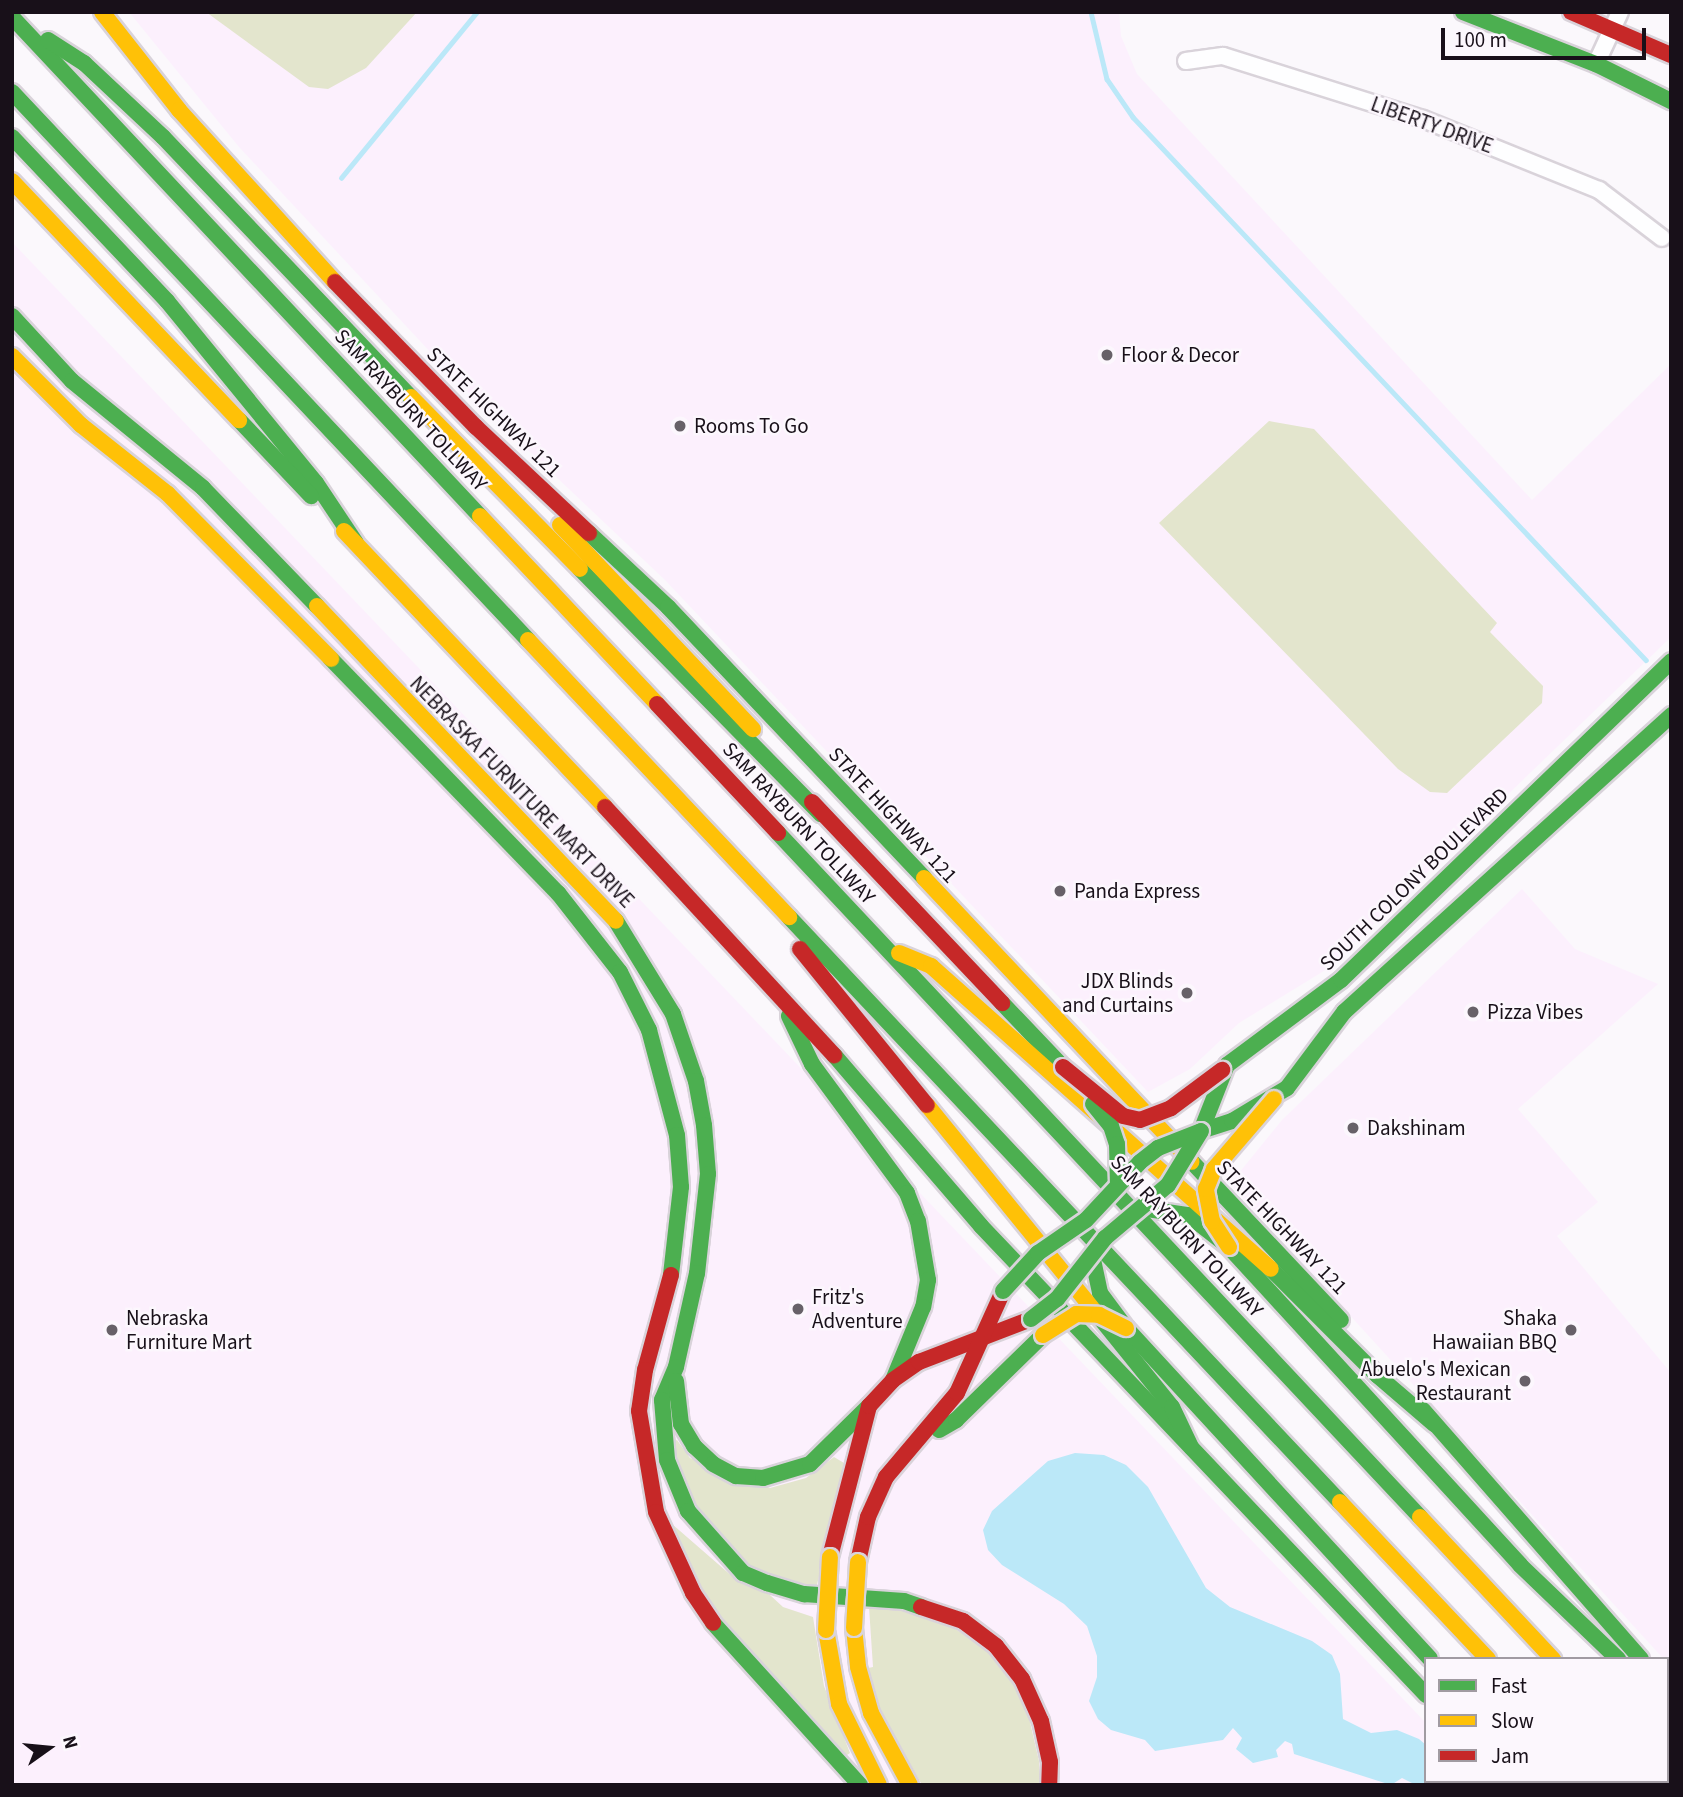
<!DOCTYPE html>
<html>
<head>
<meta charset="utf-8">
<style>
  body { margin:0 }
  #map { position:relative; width:1683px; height:1797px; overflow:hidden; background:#fbf8fc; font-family:"Source Sans 3",sans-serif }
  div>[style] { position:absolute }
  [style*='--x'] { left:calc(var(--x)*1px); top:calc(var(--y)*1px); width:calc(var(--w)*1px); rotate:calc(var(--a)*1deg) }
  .built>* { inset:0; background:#fcf0fd }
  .green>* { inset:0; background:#e3e5cd }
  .water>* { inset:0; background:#bbe8f8 }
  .stream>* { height:4.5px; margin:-2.25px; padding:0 2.25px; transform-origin:2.25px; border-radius:2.25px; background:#bbe8f8 }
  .roads { filter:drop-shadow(2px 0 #d9d3da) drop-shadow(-2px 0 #d9d3da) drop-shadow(0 2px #d9d3da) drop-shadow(0 -2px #d9d3da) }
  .street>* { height:16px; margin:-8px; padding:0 8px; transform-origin:8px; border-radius:8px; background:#fefeff }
  .fast>* { height:16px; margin:-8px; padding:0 8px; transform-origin:8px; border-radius:8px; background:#4caf50 }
  .slow>* { height:16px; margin:-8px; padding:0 8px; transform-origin:8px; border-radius:8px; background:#ffc107 }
  .jam>* { height:16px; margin:-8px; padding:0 8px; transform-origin:8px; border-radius:8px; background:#c62828 }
  .bridges { filter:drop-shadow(2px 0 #d9d3da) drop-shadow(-2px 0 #d9d3da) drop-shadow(0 2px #d9d3da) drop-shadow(0 -2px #d9d3da) }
  .fast-bridge>* { height:16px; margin:-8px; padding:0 8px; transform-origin:8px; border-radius:8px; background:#4caf50 }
  .slow-bridge>* { height:16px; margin:-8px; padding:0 8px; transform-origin:8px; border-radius:8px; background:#ffc107 }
  .jam-bridge>* { height:16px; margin:-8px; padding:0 8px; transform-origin:8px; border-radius:8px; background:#c62828 }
  .dots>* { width:19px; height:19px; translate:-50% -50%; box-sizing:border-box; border:4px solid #fcf7fd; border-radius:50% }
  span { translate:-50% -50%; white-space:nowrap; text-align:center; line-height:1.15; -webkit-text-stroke:5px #fcf7fd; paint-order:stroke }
  .street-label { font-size:21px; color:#181019 }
  .poi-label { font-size:21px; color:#181019 }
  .left { translate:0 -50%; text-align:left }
  .right { translate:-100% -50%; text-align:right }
  .frame { position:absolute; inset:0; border:14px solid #181019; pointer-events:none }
  .legend { position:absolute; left:1424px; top:1657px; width:245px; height:126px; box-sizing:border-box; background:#fcf7fd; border:2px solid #a19ba2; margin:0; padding:9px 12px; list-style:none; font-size:21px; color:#181019 }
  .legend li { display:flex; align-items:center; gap:14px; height:35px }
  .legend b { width:35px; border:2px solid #a19ba2 }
  .north { position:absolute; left:14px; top:1713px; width:70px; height:70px; -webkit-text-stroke:5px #fcf7fd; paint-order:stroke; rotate:75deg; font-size:19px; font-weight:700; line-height:28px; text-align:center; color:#181019 }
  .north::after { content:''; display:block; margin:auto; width:24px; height:32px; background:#181019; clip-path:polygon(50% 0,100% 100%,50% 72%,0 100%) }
  .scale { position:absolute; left:1441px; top:28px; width:205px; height:32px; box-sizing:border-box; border:4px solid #181019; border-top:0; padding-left:9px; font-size:21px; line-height:24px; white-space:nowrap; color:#181019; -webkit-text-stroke:5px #fcf7fd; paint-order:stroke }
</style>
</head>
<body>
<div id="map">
  <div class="built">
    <i style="clip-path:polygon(129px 12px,1119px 12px,1121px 36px,1137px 74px,1532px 500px,1671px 364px,1671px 637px,1327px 969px,1239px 1023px,1190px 1069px,1148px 1092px,665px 580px,476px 401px,239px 147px)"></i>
    <i style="clip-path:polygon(12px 242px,1426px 1723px,1426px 1781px,1484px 1785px,12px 1785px)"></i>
    <i style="clip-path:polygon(1522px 889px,1575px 949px,1658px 984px,1518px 1109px,1598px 1202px,1557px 1236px,1671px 1373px,1671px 1667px,1230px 1184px,1282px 1120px)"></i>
  </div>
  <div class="green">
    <i style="clip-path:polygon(206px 12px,417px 12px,366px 68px,328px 89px,309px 87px)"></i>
    <i style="clip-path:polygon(1269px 421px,1314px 429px,1497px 623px,1490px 632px,1543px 686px,1542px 703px,1447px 793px,1430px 792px,1398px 769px,1159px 523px)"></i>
    <i style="clip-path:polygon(677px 1440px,690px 1458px,770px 1488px,806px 1478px,834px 1457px,844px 1463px,817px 1585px,795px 1584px,747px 1565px,697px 1514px,669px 1443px)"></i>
    <i style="clip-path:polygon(672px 1524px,733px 1577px,770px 1595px,783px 1607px,813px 1617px,824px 1686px,850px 1753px,841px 1759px,717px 1620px)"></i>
    <i style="clip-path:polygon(869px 1607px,893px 1608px,942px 1620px,985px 1649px,1012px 1682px,1027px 1709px,1039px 1761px,1040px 1785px,922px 1785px,881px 1712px,868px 1668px,873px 1667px)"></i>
  </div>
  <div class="water">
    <i style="clip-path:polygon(1075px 1453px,1104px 1455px,1126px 1465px,1148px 1487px,1206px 1588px,1230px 1607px,1312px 1641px,1332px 1655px,1340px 1674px,1343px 1719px,1371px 1733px,1397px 1730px,1419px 1739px,1426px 1745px,1426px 1781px,1459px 1785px,1416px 1785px,1402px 1778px,1391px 1785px,1294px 1754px,1292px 1744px,1285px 1741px,1276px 1750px,1278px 1757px,1253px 1763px,1236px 1749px,1242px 1738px,1233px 1728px,1223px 1740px,1155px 1751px,1145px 1740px,1111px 1730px,1098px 1719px,1089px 1701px,1097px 1677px,1097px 1656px,1087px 1626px,1064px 1604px,1002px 1565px,988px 1550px,983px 1530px,992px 1511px,1048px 1461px)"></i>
  </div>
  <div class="stream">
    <i style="--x:1091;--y:12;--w:69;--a:76.6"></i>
    <i style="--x:1107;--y:79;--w:46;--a:55.6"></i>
    <i style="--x:1133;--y:117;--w:747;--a:46.63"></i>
    <i style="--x:341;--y:178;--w:215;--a:-50.7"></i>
  </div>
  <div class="roads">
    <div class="street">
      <i style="--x:1186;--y:61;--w:37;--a:-8"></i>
      <i style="--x:1223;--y:56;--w:210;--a:17.5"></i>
      <i style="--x:1423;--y:119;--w:190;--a:22"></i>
      <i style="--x:1599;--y:190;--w:79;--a:37.3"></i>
      <i style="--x:1596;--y:64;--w:57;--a:-65.2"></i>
    </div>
    <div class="fast">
      <i style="--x:1463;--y:12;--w:143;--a:21.4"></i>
      <i style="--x:1596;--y:64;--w:84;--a:26.3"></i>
      <i style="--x:12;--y:17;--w:684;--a:46.84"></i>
      <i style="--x:48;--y:40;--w:43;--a:32.6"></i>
      <i style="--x:84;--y:63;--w:108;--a:43.1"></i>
      <i style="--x:163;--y:137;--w:359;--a:46.4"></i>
      <i style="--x:12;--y:92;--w:753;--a:46.72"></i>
      <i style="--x:12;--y:137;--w:226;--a:46.6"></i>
      <i style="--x:167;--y:301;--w:235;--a:50.7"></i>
      <i style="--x:316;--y:483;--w:72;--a:56.3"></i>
      <i style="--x:12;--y:316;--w:88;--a:47.3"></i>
      <i style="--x:72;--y:381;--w:169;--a:39.2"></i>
      <i style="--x:203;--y:488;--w:164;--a:46"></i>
      <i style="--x:239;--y:420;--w:105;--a:46.5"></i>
      <i style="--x:589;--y:533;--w:108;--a:43.1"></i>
      <i style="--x:668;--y:607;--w:373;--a:46.6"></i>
      <i style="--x:580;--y:569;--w:344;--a:45.5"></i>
      <i style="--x:331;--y:659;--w:326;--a:45.9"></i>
      <i style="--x:558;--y:893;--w:100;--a:51.9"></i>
      <i style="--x:620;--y:972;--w:65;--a:63.4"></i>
      <i style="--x:649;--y:1030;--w:109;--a:75.1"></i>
      <i style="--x:677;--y:1135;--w:52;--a:85.6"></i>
      <i style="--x:681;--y:1187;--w:89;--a:96.5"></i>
      <i style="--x:778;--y:833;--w:938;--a:46.81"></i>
      <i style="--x:789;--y:917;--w:804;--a:46.71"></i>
      <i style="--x:616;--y:921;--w:109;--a:58.5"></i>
      <i style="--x:673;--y:1014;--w:71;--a:71.1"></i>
      <i style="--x:696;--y:1081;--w:45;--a:79.7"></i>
      <i style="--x:704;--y:1125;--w:49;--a:85.3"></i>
      <i style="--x:708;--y:1174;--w:100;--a:96.3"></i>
      <i style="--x:697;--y:1273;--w:96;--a:102.6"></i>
      <i style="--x:676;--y:1367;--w:36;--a:113"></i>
      <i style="--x:662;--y:1400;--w:60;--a:85.2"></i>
      <i style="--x:667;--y:1460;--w:55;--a:67.6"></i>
      <i style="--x:688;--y:1511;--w:83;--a:48.4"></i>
      <i style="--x:743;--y:1573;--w:26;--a:23"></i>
      <i style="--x:767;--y:1583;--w:39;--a:17"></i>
      <i style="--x:804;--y:1594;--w:100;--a:4"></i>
      <i style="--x:904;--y:1601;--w:18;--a:19"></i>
      <i style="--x:1002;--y:1003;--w:88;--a:46.4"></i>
      <i style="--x:789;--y:1016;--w:53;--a:64.4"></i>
      <i style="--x:812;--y:1064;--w:160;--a:53.6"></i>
      <i style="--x:907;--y:1193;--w:30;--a:69"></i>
      <i style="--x:918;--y:1221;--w:60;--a:80.4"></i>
      <i style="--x:928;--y:1280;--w:27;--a:100"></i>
      <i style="--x:923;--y:1307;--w:79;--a:112.3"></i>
      <i style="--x:834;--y:1055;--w:225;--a:49.3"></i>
      <i style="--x:981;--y:1226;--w:647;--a:46.5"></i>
      <i style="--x:1201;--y:1131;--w:71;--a:-68.5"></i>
      <i style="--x:1227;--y:1065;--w:142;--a:-36.7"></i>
      <i style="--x:1341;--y:980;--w:459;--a:-44"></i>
      <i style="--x:1201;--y:1131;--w:33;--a:-18"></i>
      <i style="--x:1232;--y:1121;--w:64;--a:-31"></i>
      <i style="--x:1287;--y:1088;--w:95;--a:-53.1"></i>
      <i style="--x:1344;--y:1012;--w:442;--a:-42.2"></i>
      <i style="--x:1192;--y:1162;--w:217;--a:46.7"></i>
      <i style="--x:1140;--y:1208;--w:49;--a:8.3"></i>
      <i style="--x:1188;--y:1215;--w:52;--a:38"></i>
      <i style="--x:1229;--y:1247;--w:431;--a:47.5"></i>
      <i style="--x:1520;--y:1565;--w:136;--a:43.8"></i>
      <i style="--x:1092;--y:1255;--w:39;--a:78"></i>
      <i style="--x:1100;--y:1293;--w:44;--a:53.4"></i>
      <i style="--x:1126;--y:1328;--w:449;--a:47.4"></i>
      <i style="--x:1271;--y:1269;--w:151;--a:45"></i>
      <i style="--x:1378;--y:1376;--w:74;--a:40.6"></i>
      <i style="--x:1092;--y:1308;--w:127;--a:51.1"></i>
      <i style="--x:1172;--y:1407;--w:44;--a:64.6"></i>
      <i style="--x:676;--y:1381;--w:43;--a:83.4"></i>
      <i style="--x:681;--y:1424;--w:26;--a:59"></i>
      <i style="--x:694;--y:1446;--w:26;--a:43"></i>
      <i style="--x:713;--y:1464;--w:26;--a:28"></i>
      <i style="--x:736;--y:1476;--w:27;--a:4"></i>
      <i style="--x:763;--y:1478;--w:49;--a:-16.6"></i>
      <i style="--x:810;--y:1464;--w:83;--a:-44.5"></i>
      <i style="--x:1423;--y:1410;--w:331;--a:48.8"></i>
      <i style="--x:939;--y:1430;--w:20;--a:-30"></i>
      <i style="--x:956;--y:1420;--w:122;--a:-44.3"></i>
      <i style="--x:713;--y:1623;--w:219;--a:47.8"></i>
      <i style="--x:1667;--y:1689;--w:6;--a:45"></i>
      <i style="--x:1667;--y:1780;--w:6;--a:45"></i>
      <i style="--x:1540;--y:1781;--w:4;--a:63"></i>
      <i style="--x:1604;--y:1781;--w:5;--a:53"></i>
    </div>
    <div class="slow">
      <i style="--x:102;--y:12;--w:125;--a:51.8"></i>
      <i style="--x:179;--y:110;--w:232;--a:47.8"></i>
      <i style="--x:12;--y:181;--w:330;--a:46.5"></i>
      <i style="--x:12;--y:356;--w:98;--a:45"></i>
      <i style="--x:81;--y:425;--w:111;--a:38.4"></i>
      <i style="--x:168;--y:494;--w:232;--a:45.3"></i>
      <i style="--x:411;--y:397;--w:241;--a:45.5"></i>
      <i style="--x:480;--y:516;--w:258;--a:46.7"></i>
      <i style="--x:560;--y:525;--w:281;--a:46.6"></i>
      <i style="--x:344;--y:531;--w:380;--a:46.6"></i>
      <i style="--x:317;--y:606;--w:434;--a:46.5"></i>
      <i style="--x:528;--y:640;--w:381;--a:46.7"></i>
      <i style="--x:924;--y:878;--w:390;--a:46.7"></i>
      <i style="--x:899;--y:953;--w:35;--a:22"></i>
      <i style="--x:931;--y:966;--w:455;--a:41.7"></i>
      <i style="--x:927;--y:1105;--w:262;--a:50.9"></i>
      <i style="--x:1340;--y:1502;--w:216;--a:46.7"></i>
      <i style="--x:1420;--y:1517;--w:195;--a:46.9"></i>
      <i style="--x:854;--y:1628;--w:39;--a:84"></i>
      <i style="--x:858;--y:1667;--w:48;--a:74.2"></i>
      <i style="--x:871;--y:1713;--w:82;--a:61.6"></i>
      <i style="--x:826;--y:1630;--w:75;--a:80"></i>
      <i style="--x:839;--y:1704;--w:90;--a:63.7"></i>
    </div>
    <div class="jam">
      <i style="--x:1571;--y:12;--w:109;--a:23.3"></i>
      <i style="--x:335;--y:282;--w:202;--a:45.8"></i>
      <i style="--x:476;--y:427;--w:155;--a:43.2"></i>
      <i style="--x:657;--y:704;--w:177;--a:46.8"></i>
      <i style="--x:812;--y:802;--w:277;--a:46.6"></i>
      <i style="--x:605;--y:807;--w:338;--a:47.3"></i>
      <i style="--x:800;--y:949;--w:201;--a:50.9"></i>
      <i style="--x:671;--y:1275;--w:98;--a:105.3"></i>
      <i style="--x:645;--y:1370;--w:41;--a:98.3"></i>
      <i style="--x:639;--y:1411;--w:102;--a:80.4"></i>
      <i style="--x:656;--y:1512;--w:89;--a:65.4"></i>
      <i style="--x:693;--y:1593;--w:36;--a:56"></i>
      <i style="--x:830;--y:1557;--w:156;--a:-75.5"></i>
      <i style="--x:869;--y:1406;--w:35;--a:-47"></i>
      <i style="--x:893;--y:1380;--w:32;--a:-35"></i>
      <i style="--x:919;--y:1362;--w:120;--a:-21"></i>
      <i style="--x:858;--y:1562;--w:46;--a:-77.5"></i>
      <i style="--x:868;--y:1517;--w:44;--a:-65.8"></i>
      <i style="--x:886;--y:1477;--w:110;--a:-49.8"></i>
      <i style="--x:957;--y:1393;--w:112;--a:-65.7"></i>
      <i style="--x:921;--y:1607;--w:44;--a:18.4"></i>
      <i style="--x:963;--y:1621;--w:41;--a:37.1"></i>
      <i style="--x:996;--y:1646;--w:42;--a:51.8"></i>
      <i style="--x:1022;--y:1679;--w:46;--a:65.7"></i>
      <i style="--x:1041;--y:1721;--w:42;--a:77.6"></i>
      <i style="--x:1050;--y:1762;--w:23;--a:92"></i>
      <i style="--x:1518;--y:1781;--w:6;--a:45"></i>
    </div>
  </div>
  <div class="bridges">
    <div class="fast-bridge">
      <i style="--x:1093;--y:1104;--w:28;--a:51"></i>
      <i style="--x:1111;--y:1126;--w:19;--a:72"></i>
      <i style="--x:1117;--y:1144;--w:40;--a:88.6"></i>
      <i style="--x:1003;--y:1291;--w:52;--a:-47.4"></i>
      <i style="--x:1038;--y:1253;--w:58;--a:-34.5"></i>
      <i style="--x:1086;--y:1220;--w:79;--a:-47"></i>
      <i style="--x:1140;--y:1162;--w:23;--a:-38"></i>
      <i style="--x:1158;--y:1148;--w:46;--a:-21.6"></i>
      <i style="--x:1031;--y:1319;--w:33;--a:-38"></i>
      <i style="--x:1057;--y:1299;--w:78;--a:-51.8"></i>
      <i style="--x:1105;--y:1238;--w:82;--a:-40.1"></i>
      <i style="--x:1168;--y:1185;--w:63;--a:-58.6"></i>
    </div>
    <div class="slow-bridge">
      <i style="--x:1229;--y:1247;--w:31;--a:-123"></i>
      <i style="--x:1212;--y:1221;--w:33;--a:-101"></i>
      <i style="--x:1206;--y:1189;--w:22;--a:-68"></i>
      <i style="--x:1214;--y:1169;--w:92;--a:-49.4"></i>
      <i style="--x:1043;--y:1335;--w:39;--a:-32"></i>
      <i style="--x:1076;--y:1314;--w:23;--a:2"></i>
      <i style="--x:1099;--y:1315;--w:30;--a:26"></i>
      <i style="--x:854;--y:1628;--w:66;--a:-86.5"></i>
      <i style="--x:826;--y:1630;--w:73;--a:-86.9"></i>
    </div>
    <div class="jam-bridge">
      <i style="--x:1063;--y:1067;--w:77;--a:39.2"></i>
      <i style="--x:1123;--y:1116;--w:17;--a:13"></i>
      <i style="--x:1140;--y:1120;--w:33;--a:-21"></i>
      <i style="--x:1171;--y:1108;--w:64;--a:-36.7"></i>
    </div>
  </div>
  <div class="dots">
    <i style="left:1107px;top:355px;background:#676168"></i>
    <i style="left:680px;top:426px;background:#676168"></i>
    <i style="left:1060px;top:891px;background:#676168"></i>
    <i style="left:1187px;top:993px;background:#676168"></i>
    <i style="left:1473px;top:1012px;background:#676168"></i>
    <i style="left:1353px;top:1128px;background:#676168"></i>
    <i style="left:798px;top:1309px;background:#676168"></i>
    <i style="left:112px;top:1330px;background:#676168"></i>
    <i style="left:1571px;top:1330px;background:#676168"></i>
    <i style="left:1525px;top:1381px;background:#676168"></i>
  </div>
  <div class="street-label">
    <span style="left:1432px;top:125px;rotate:20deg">LIBERTY DRIVE</span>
    <span style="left:411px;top:410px;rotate:47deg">SAM RAYBURN TOLLWAY</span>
    <span style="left:494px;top:412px;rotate:44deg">STATE HIGHWAY 121</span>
    <span style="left:522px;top:792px;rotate:46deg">NEBRASKA FURNITURE MART DRIVE</span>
    <span style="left:893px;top:815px;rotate:47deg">STATE HIGHWAY 121</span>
    <span style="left:799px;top:823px;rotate:47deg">SAM RAYBURN TOLLWAY</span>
    <span style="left:1414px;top:879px;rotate:-44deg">SOUTH COLONY BOULEVARD</span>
    <span style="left:1282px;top:1227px;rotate:46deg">STATE HIGHWAY 121</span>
    <span style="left:1187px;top:1236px;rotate:47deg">SAM RAYBURN TOLLWAY</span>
  </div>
  <div class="poi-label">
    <span class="left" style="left:1121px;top:355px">Floor &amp; Decor</span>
    <span class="left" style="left:694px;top:426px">Rooms To Go</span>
    <span class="left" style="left:1074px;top:891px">Panda Express</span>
    <span class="right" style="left:1173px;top:993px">JDX Blinds<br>and Curtains</span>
    <span class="left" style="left:1487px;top:1012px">Pizza Vibes</span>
    <span class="left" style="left:1367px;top:1128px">Dakshinam</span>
    <span class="left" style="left:812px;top:1309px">Fritz's<br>Adventure</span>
    <span class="left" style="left:126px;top:1330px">Nebraska<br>Furniture Mart</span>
    <span class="right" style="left:1557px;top:1330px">Shaka<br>Hawaiian BBQ</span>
    <span class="right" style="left:1511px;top:1381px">Abuelo's Mexican<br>Restaurant</span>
  </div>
  <div class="frame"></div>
  <ul class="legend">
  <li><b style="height:9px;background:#4caf50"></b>Fast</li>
  <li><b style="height:9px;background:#ffc107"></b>Slow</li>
  <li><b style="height:9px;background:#c62828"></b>Jam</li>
  </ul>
  <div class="north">N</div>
  <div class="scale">100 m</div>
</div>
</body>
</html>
